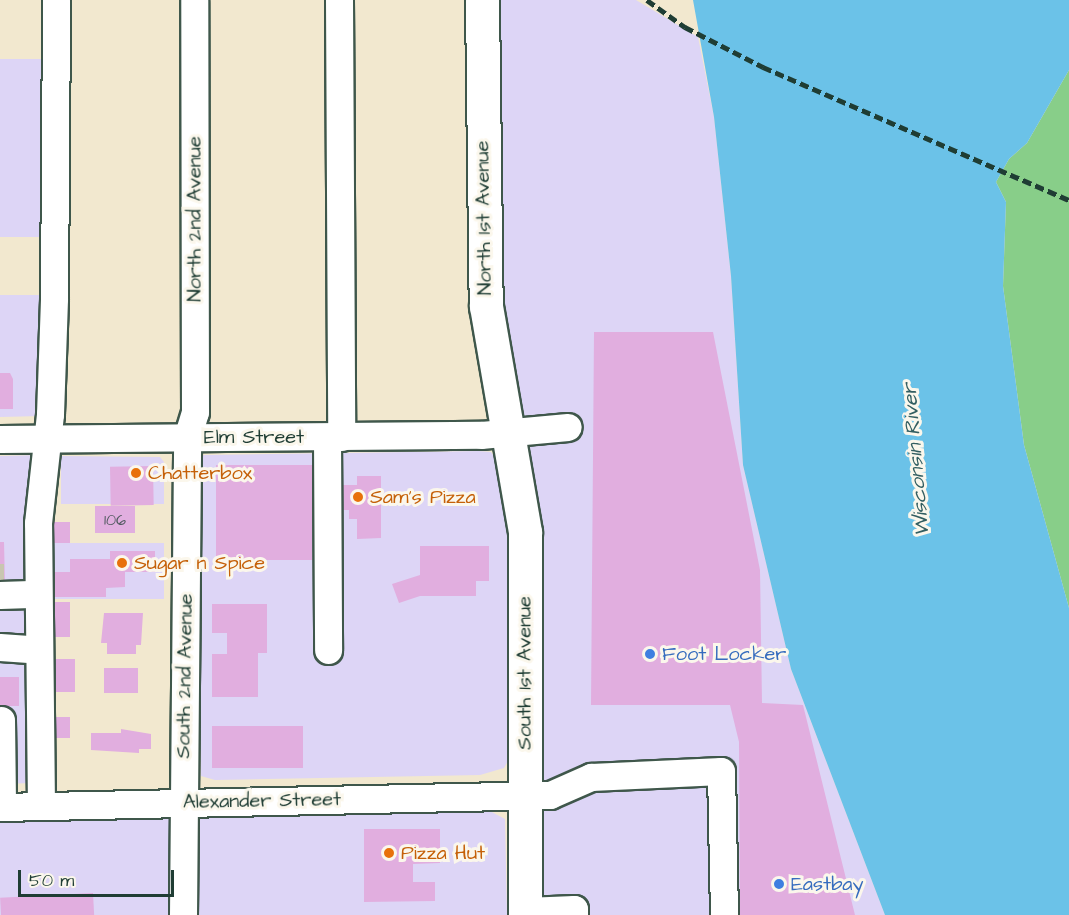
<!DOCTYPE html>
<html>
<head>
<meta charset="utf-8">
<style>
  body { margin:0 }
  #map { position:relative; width:1069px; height:915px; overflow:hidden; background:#f2e8cf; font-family:"Architects Daughter",sans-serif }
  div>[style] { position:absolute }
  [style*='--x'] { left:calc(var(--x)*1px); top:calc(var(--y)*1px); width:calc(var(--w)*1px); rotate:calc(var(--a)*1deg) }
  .built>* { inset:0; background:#ddd5f6; transform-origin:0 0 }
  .green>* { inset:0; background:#88ce89 }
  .water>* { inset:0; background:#6bc2e8 }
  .building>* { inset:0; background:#e1aedf; transform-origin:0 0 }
  .minor-tunnel>* { height:27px; margin-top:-13.5px; transform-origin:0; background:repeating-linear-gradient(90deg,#c8c6b0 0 27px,transparent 0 41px) }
  .roads { filter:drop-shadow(2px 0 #3f574b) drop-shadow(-2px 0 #3f574b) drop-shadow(0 2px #3f574b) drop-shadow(0 -2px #3f574b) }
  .minor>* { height:27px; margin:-13.5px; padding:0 13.5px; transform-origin:13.5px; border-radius:13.5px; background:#fff }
  .major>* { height:33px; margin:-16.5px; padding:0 16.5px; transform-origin:16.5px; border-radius:16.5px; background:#fff }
  .rail>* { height:4.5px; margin-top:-2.25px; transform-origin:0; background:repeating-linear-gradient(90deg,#1f3d34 0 9px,transparent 0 13.5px) }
  .dots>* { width:16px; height:16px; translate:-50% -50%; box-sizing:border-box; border:3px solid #fbf7ec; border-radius:50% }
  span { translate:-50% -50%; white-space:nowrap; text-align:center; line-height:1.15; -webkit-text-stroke:6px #fbf7ec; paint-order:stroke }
  .number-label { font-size:16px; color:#50595f }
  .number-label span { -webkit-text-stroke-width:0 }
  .street-label { font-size:20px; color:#1f3d34 }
  .food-label { font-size:20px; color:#c56008 }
  .left { translate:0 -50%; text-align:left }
  .shop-label { font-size:20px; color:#366cbe }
  .water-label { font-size:21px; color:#325e61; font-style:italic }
  .scale { position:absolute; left:18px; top:870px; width:156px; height:27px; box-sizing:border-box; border:3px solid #1f3d34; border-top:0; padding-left:8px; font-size:18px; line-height:21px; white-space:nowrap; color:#1f3d34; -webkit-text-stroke:4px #fbf7ec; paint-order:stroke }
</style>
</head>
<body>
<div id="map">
  <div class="built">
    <i style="clip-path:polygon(498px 0,636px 0,698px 37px,714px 117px,731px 276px,743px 465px,791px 669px,885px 915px,540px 915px,502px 314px)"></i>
    <i style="left:50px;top:59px;width:178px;height:50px;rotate:90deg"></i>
    <i style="clip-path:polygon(0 295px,51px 295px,42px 416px,0 417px)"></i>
    <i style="clip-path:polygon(479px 451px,491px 452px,498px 462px,509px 541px,509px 759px,504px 768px,480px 775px,215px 780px,201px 776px,197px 460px,204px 455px)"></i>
    <i style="clip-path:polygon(43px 455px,34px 783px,0 784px,0 456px)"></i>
    <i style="clip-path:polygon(61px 456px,160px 457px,164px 462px,164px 504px,61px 504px)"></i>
    <i style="left:164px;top:543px;width:56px;height:121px;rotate:90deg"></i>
    <i style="clip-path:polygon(488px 810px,505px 819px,507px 915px,0 915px,0 822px)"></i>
  </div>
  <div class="green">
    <i style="clip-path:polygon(1069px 70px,1069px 608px,1024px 445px,1003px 286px,1006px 202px,996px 182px,1009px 159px,1027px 143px)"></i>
  </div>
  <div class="water">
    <i style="clip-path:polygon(693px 0,1069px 0,1069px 70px,1027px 143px,1009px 159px,996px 182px,1006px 202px,1003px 286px,1024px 445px,1069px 608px,1069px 915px,885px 915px,791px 669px,743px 465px,731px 276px,714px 117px)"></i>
  </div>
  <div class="building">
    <i style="clip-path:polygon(594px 332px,713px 332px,760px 570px,762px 703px,803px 705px,855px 915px,740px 915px,739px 742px,730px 705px,591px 705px)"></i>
    <i style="clip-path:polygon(0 373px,10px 373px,13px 379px,13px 409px,0 409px)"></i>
    <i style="left:216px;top:465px;width:96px;height:95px"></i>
    <i style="left:153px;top:466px;width:39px;height:43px;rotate:89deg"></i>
    <i style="clip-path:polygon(357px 476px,381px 476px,381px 538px,357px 539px,357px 519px,349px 519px,349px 510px,338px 510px,338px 485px,357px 485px)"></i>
    <i style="left:135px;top:506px;width:27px;height:40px;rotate:90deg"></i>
    <i style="left:46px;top:522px;width:24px;height:21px"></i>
    <i style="clip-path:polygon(0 542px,4px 542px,5px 584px,0 584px)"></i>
    <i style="clip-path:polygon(420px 546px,489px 546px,489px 581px,476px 581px,476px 596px,420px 596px,399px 603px,392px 584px,420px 575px)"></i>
    <i style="clip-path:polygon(110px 551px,155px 551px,155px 572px,125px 572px,125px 587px,106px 588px,106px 597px,50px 597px,50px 572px,70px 572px,70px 559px,110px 559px)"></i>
    <i style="left:70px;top:602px;width:35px;height:21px;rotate:90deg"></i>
    <i style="clip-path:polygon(212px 604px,267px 604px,267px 653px,258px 653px,258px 697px,212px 697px,212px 654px,227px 654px,227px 633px,212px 633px)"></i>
    <i style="clip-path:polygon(104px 613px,143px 613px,141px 645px,136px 645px,136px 654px,107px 654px,107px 643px,101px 643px)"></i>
    <i style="left:52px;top:659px;width:23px;height:33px"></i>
    <i style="left:104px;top:668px;width:34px;height:25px"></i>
    <i style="left:0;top:677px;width:19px;height:29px"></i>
    <i style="left:50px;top:717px;width:20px;height:21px"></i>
    <i style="left:212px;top:726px;width:91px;height:42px"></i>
    <i style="clip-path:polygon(121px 729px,151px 734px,151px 749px,139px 749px,139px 753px,91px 750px,91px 733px,121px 733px)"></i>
    <i style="clip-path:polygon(364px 829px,440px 829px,440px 863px,413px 864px,413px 882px,435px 882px,435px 901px,364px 902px)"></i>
    <i style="left:93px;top:893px;width:22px;height:93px;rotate:87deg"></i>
  </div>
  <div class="minor-tunnel">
    <i style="--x:0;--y:577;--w:4;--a:0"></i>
  </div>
  <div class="roads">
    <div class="minor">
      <i style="--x:339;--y:0;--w:437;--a:89.7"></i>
      <i style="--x:327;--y:437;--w:213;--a:89.7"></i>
      <i style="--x:0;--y:439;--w:481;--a:-0.5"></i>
      <i style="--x:481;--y:435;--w:87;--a:-5.3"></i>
      <i style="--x:0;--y:595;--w:38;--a:-2"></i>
      <i style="--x:0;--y:647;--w:39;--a:4"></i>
      <i style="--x:1;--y:720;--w:87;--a:89.3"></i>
      <i style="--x:41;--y:806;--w:283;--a:-90.6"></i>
      <i style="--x:38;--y:523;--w:110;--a:-83.7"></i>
      <i style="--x:50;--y:414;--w:116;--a:-88"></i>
      <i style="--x:54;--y:298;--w:298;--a:-89.6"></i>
      <i style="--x:0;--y:807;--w:550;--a:-1.25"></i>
      <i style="--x:550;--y:795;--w:45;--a:-23.7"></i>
      <i style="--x:591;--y:777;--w:130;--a:-2.6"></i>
      <i style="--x:721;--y:771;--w:144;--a:88.8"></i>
      <i style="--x:525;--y:911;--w:49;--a:-2.3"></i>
      <i style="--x:574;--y:909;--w:6;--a:90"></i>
      <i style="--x:183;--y:915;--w:477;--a:-89.5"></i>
      <i style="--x:187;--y:438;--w:27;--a:-73"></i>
      <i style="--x:195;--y:412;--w:412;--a:-90.1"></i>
    </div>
    <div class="major">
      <i style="--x:482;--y:0;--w:306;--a:89.3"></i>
      <i style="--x:486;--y:306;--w:229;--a:80.2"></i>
      <i style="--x:525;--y:532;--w:383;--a:90"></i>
    </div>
  </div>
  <div class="rail">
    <i style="--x:647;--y:0;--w:47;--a:35.4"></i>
    <i style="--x:685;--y:27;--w:88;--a:27.1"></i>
    <i style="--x:763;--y:67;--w:334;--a:23.5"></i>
  </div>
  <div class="dots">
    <i style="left:136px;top:473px;background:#e8710a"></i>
    <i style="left:358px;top:497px;background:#e8710a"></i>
    <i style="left:122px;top:563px;background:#e8710a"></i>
    <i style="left:650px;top:654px;background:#3f7fe0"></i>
    <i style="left:389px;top:853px;background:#e8710a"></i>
    <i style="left:779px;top:884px;background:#3f7fe0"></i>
  </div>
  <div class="number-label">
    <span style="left:115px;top:520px">106</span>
  </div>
  <div class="street-label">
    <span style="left:484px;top:218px;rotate:-91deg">North 1st Avenue</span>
    <span style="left:195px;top:219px;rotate:-90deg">North 2nd Avenue</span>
    <span style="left:254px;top:437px">Elm Street</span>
    <span style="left:525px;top:673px;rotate:-90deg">South 1st Avenue</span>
    <span style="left:185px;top:676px;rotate:-89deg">South 2nd Avenue</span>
    <span style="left:262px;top:801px;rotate:-1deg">Alexander Street</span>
  </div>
  <div class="food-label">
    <span class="left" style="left:148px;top:473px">Chatterbox</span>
    <span class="left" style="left:370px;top:497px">Sam's Pizza</span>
    <span class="left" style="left:134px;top:563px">Sugar n Spice</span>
    <span class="left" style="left:401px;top:853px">Pizza Hut</span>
  </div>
  <div class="shop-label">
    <span class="left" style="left:662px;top:654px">Foot Locker</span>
    <span class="left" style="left:791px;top:884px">Eastbay</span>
  </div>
  <div class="water-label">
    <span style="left:916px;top:460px;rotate:-95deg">Wisconsin River</span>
  </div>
  <div class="scale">50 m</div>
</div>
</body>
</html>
